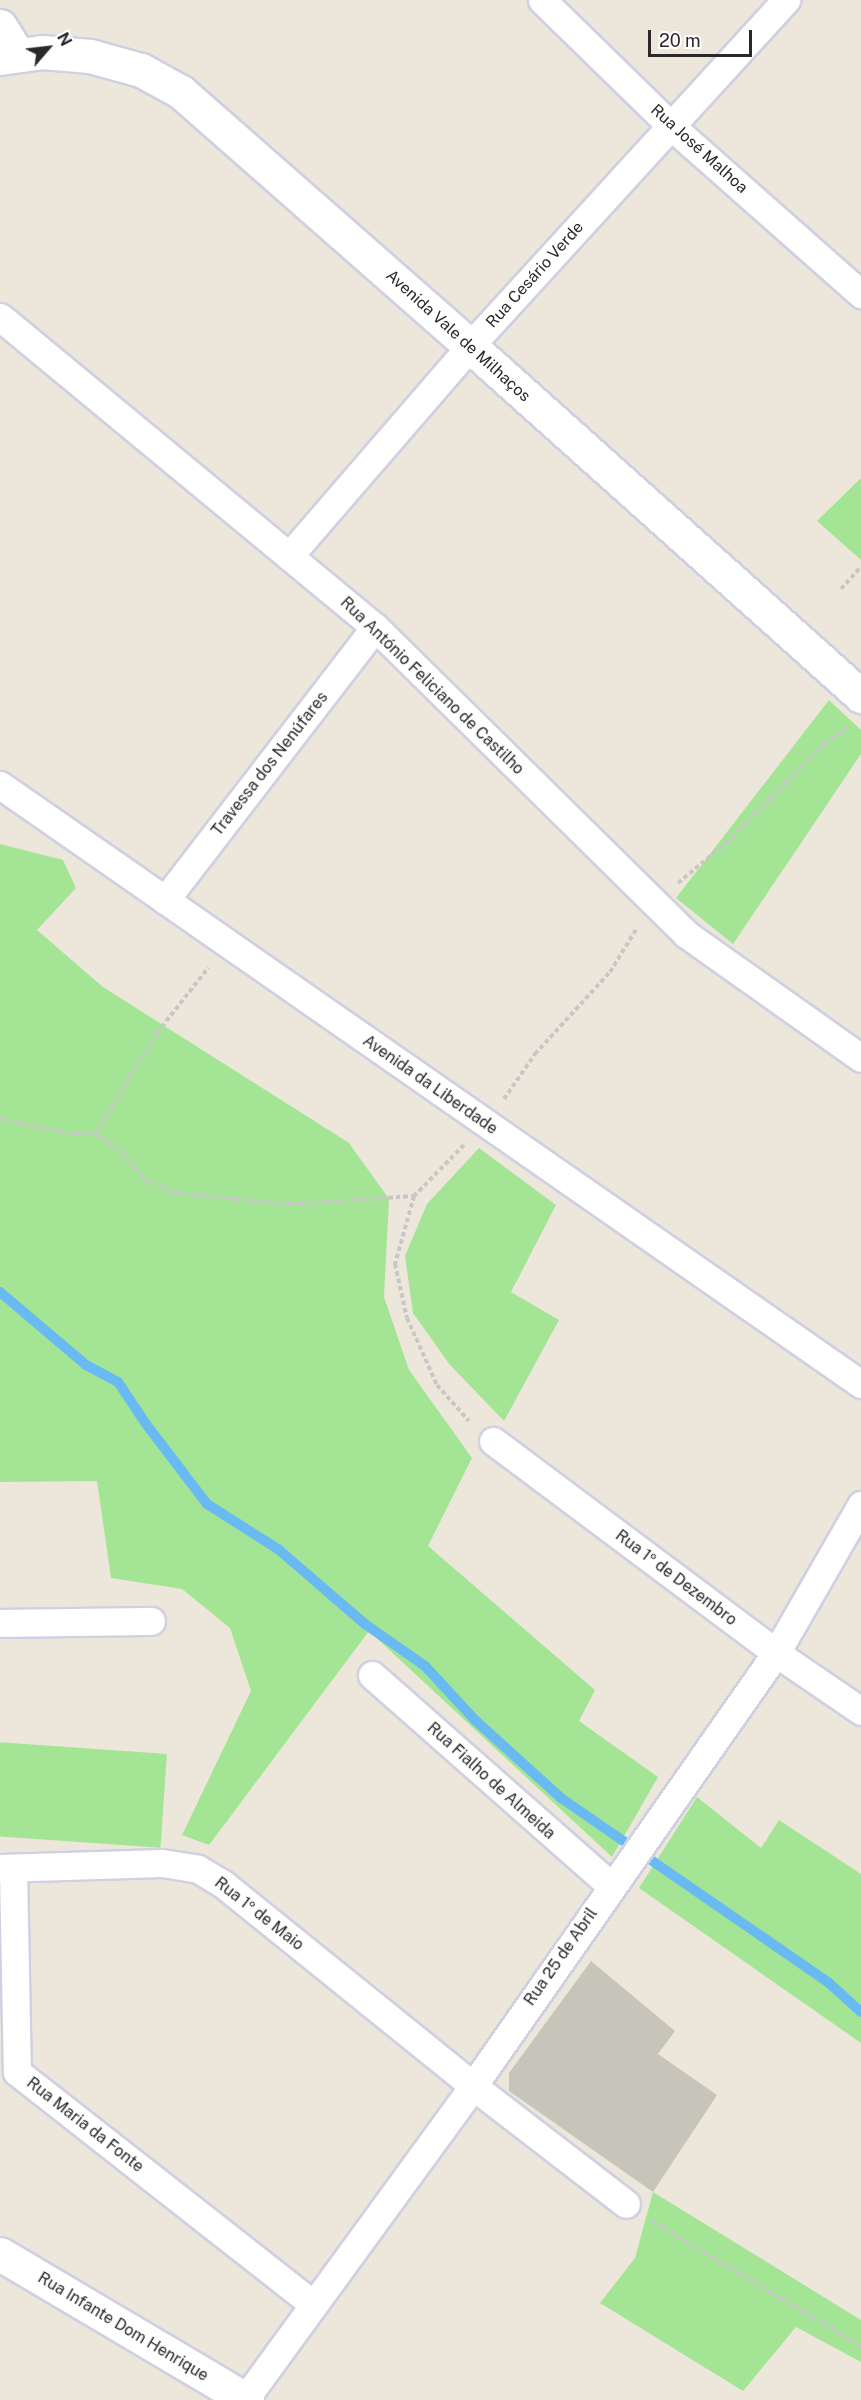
<!DOCTYPE html>
<html>
<head>
<meta charset="utf-8">
<style>
  body { margin:0 }
  #map { position:relative; width:861px; height:2400px; overflow:hidden; background:#ece7da; font-family:"Public Sans",sans-serif }
  div>[style] { position:absolute }
  [style*='--x'] { left:calc(var(--x)*1px); top:calc(var(--y)*1px); width:calc(var(--w)*1px); rotate:calc(var(--a)*1deg) }
  .green>* { inset:0; background:#a4e595; transform-origin:0 0 }
  .stream>* { height:10px; margin:-5px; padding:0 5px; transform-origin:5px; border-radius:5px; background:#69b9f3 }
  .building>* { inset:0; background:#c7c4ba }
  .path>* { height:4px; margin-top:-2px; transform-origin:0; background:repeating-linear-gradient(90deg,#c7c7c7 0 4.5px,transparent 0 7.5px) }
  .roads { filter:drop-shadow(2px 0 #d0d0e3) drop-shadow(-2px 0 #d0d0e3) drop-shadow(0 2px #d0d0e3) drop-shadow(0 -2px #d0d0e3) }
  .minor>* { height:27px; margin:-13.5px; padding:0 13.5px; transform-origin:13.5px; border-radius:13.5px; background:#fff }
  .tertiary>* { height:33px; margin:-16.5px; padding:0 16.5px; transform-origin:16.5px; border-radius:16.5px; background:#fff }
  span { translate:-50% -50%; white-space:nowrap; text-align:center; line-height:1.15; -webkit-text-stroke:6px #fff; paint-order:stroke }
  .street-label { font-size:16px; color:#292929 }
  .north { position:absolute; left:18px; top:18px; width:60px; height:60px; -webkit-text-stroke:4px #fff; paint-order:stroke; rotate:62deg; font-size:16px; font-weight:700; line-height:24px; text-align:center; color:#292929 }
  .north::after { content:''; display:block; margin:auto; width:21px; height:27px; background:#292929; clip-path:polygon(50% 0,100% 100%,50% 72%,0 100%) }
  .scale { position:absolute; left:648px; top:30px; width:104px; height:27px; box-sizing:border-box; border:3px solid #292929; border-top:0; padding-left:8px; font-size:18px; line-height:21px; white-space:nowrap; color:#292929; -webkit-text-stroke:4px #fff; paint-order:stroke }
</style>
</head>
<body>
<div id="map">
  <div class="green">
    <i style="clip-path:polygon(861px 478px,861px 560px,817px 521px)"></i>
    <i style="clip-path:polygon(829px 700px,861px 730px,861px 754px,733px 944px,676px 898px)"></i>
    <i style="clip-path:polygon(0 844px,63px 860px,76px 888px,37px 930px,103px 987px,349px 1143px,389px 1199px,384px 1297px,409px 1370px,472px 1458px,428px 1546px,595px 1690px,579px 1721px,658px 1777px,612px 1857px,369px 1631px,209px 1845px,182px 1835px,251px 1691px,230px 1628px,182px 1589px,111px 1578px,97px 1481px,0 1482px)"></i>
    <i style="clip-path:polygon(479px 1148px,556px 1205px,511px 1292px,559px 1320px,504px 1421px,450px 1365px,413px 1313px,405px 1256px,427px 1204px)"></i>
    <i style="left:167px;top:1754px;width:94px;height:167px;rotate:94deg"></i>
    <i style="clip-path:polygon(697px 1797px,761px 1848px,779px 1820px,861px 1874px,861px 2043px,639px 1888px)"></i>
    <i style="clip-path:polygon(653px 2192px,861px 2320px,861px 2362px,796px 2327px,743px 2391px,600px 2303px,635px 2258px)"></i>
  </div>
  <div class="stream">
    <i style="--x:0;--y:1292;--w:113;--a:40.3"></i>
    <i style="--x:86;--y:1365;--w:36;--a:28"></i>
    <i style="--x:118;--y:1382;--w:50;--a:56.3"></i>
    <i style="--x:146;--y:1424;--w:101;--a:52.7"></i>
    <i style="--x:207;--y:1504;--w:84;--a:32.4"></i>
    <i style="--x:278;--y:1549;--w:115;--a:40.8"></i>
    <i style="--x:365;--y:1624;--w:73;--a:35"></i>
    <i style="--x:425;--y:1666;--w:74;--a:47.2"></i>
    <i style="--x:475;--y:1720;--w:116;--a:42.2"></i>
    <i style="--x:561;--y:1798;--w:326;--a:34.6"></i>
    <i style="--x:829;--y:1983;--w:43;--a:42.2"></i>
  </div>
  <div class="building">
    <i style="clip-path:polygon(591px 1961px,675px 2031px,658px 2054px,717px 2095px,653px 2192px,509px 2091px,509px 2073px)"></i>
  </div>
  <div class="path">
    <i style="--x:841;--y:589;--w:30;--a:-48"></i>
    <i style="--x:678;--y:883;--w:62;--a:-39.8"></i>
    <i style="--x:726;--y:843;--w:141;--a:-45.3"></i>
    <i style="--x:825;--y:743;--w:29;--a:-34"></i>
    <i style="--x:504;--y:1099;--w:55;--a:-55.4"></i>
    <i style="--x:535;--y:1054;--w:111;--a:-47.6"></i>
    <i style="--x:610;--y:972;--w:52;--a:-58.5"></i>
    <i style="--x:0;--y:1119;--w:68;--a:11.8"></i>
    <i style="--x:67;--y:1133;--w:28;--a:2"></i>
    <i style="--x:95;--y:1134;--w:31;--a:33"></i>
    <i style="--x:121;--y:1151;--w:38;--a:50"></i>
    <i style="--x:145;--y:1180;--w:34;--a:23"></i>
    <i style="--x:176;--y:1193;--w:116;--a:5.5"></i>
    <i style="--x:291;--y:1204;--w:123;--a:-3.7"></i>
    <i style="--x:95;--y:1134;--w:119;--a:-58.5"></i>
    <i style="--x:157;--y:1033;--w:83;--a:-51.9"></i>
    <i style="--x:464;--y:1145;--w:71;--a:134.4"></i>
    <i style="--x:414;--y:1196;--w:71;--a:105.6"></i>
    <i style="--x:395;--y:1264;--w:55;--a:77.5"></i>
    <i style="--x:407;--y:1318;--w:73;--a:65.9"></i>
    <i style="--x:437;--y:1385;--w:48;--a:48.4"></i>
    <i style="--x:652;--y:2221;--w:244;--a:30.9"></i>
  </div>
  <div class="roads">
    <div class="minor">
      <i style="--x:542;--y:0;--w:180;--a:44.3"></i>
      <i style="--x:671;--y:126;--w:254;--a:41.5"></i>
      <i style="--x:0;--y:317;--w:487;--a:39.6"></i>
      <i style="--x:375;--y:627;--w:437;--a:44.6"></i>
      <i style="--x:686;--y:934;--w:214;--a:35.3"></i>
      <i style="--x:289;--y:556;--w:277;--a:-49.2"></i>
      <i style="--x:470;--y:346;--w:469;--a:-47.6"></i>
      <i style="--x:0;--y:785;--w:1049;--a:34.83"></i>
      <i style="--x:165;--y:900;--w:344;--a:-52.4"></i>
      <i style="--x:493;--y:1441;--w:354;--a:36.8"></i>
      <i style="--x:776;--y:1653;--w:103;--a:34.3"></i>
      <i style="--x:0;--y:1623;--w:151;--a:-0.8"></i>
      <i style="--x:372;--y:1675;--w:319;--a:41.4"></i>
      <i style="--x:0;--y:1868;--w:162;--a:-1.8"></i>
      <i style="--x:162;--y:1863;--w:36;--a:9"></i>
      <i style="--x:198;--y:1869;--w:29;--a:31"></i>
      <i style="--x:223;--y:1884;--w:321;--a:38.9"></i>
      <i style="--x:473;--y:2086;--w:193;--a:37.6"></i>
      <i style="--x:13;--y:1868;--w:204;--a:88.9"></i>
      <i style="--x:17;--y:2072;--w:376;--a:38.1"></i>
      <i style="--x:245;--y:2399;--w:387;--a:-53.9"></i>
      <i style="--x:473;--y:2086;--w:528;--a:-55.02"></i>
      <i style="--x:776;--y:1653;--w:171;--a:-60.1"></i>
    </div>
    <div class="tertiary">
      <i style="--x:0;--y:26;--w:34;--a:58"></i>
      <i style="--x:0;--y:58;--w:42;--a:-8.1"></i>
      <i style="--x:42;--y:52;--w:48;--a:4.8"></i>
      <i style="--x:90;--y:56;--w:53;--a:15.4"></i>
      <i style="--x:141;--y:70;--w:46;--a:28.8"></i>
      <i style="--x:181;--y:92;--w:385;--a:41.3"></i>
      <i style="--x:470;--y:346;--w:525;--a:41.83"></i>
      <i style="--x:0;--y:2254;--w:287;--a:30.6"></i>
    </div>
  </div>
  <div class="street-label">
    <span style="left:699px;top:149px;rotate:42deg">Rua José Malhoa</span>
    <span style="left:535px;top:275px;rotate:-48deg">Rua Cesário Verde</span>
    <span style="left:458px;top:336px;rotate:42deg">Avenida Vale de Milhaços</span>
    <span style="left:432px;top:686px;rotate:44deg">Rua António Feliciano de Castilho</span>
    <span style="left:270px;top:764px;rotate:-52deg">Travessa dos Nenúfares</span>
    <span style="left:430px;top:1085px;rotate:35deg">Avenida da Liberdade</span>
    <span style="left:676px;top:1578px;rotate:37deg">Rua 1º de Dezembro</span>
    <span style="left:491px;top:1781px;rotate:42deg">Rua Fialho de Almeida</span>
    <span style="left:259px;top:1914px;rotate:38deg">Rua 1º de Maio</span>
    <span style="left:561px;top:1957px;rotate:-55deg">Rua 25 de Abril</span>
    <span style="left:85px;top:2125px;rotate:38deg">Rua Maria da Fonte</span>
    <span style="left:123px;top:2327px;rotate:31deg">Rua Infante Dom Henrique</span>
  </div>
  <div class="north">N</div>
  <div class="scale">20 m</div>
</div>
</body>
</html>
